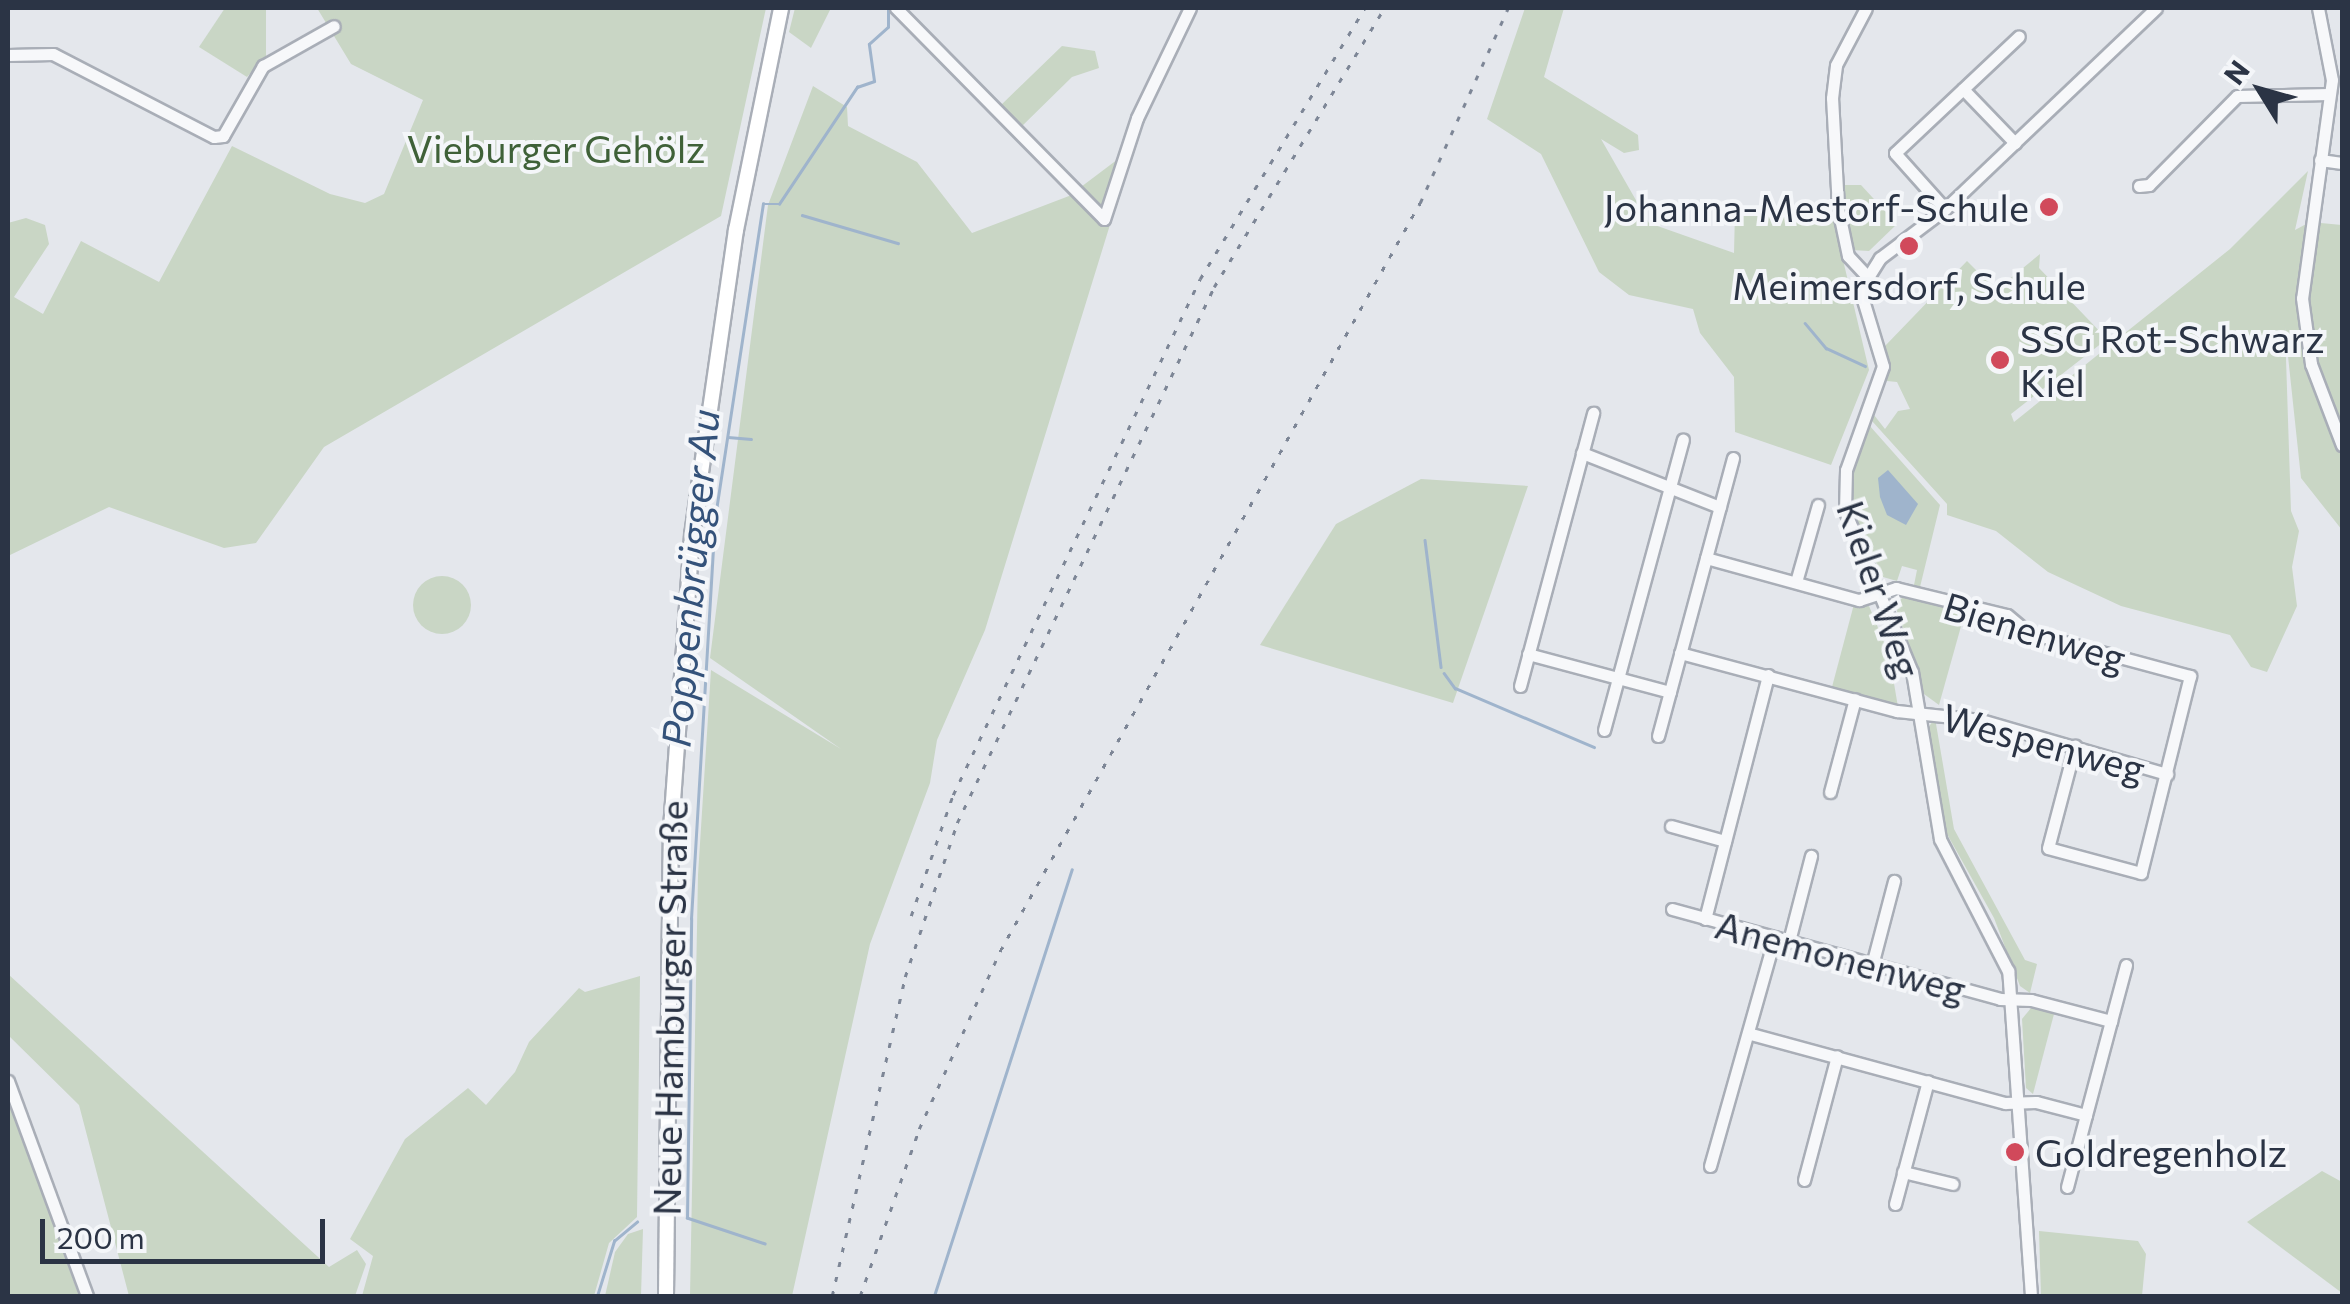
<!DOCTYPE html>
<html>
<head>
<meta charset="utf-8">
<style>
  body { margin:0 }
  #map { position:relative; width:2350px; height:1304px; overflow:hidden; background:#e4e7ec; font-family:Commissioner,sans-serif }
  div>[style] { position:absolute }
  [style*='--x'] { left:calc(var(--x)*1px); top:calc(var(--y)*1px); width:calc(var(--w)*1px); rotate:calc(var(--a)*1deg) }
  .green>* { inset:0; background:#c9d6c5 }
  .round { border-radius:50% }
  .water>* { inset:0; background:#9fb4cc }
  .stream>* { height:2.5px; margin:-1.25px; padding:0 1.25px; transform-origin:1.25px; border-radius:1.25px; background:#9fb4cc }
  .roads { filter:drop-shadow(2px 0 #a9aeb7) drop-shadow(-2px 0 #a9aeb7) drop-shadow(0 2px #a9aeb7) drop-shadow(0 -2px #a9aeb7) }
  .minor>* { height:11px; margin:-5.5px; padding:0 5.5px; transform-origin:5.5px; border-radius:5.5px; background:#f7f8fa }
  .major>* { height:14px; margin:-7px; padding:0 7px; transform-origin:7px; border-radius:7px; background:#fff }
  .rail>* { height:2.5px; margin-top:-1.25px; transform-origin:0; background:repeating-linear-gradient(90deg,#7d8696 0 5px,transparent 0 15px) }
  .dots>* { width:28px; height:28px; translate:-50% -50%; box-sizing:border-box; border:5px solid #f4f6f9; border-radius:50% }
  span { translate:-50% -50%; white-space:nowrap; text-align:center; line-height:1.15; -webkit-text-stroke:8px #f4f6f9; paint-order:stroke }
  .park-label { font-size:38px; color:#3f6138 }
  .poi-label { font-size:38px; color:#2b3445 }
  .right { translate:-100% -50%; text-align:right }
  .left { translate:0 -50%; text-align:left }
  .street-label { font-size:38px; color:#2b3445 }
  .water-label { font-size:40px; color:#34527a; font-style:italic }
  .frame { position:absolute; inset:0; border:10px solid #2b3445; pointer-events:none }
  .north { position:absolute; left:2210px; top:40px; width:100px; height:100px; -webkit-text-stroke:8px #f4f6f9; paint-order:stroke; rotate:307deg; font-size:28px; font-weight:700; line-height:40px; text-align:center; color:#2b3445 }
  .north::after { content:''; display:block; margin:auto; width:35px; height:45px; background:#2b3445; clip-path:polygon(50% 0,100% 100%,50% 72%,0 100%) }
  .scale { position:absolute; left:40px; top:1219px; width:285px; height:45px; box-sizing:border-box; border:5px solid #2b3445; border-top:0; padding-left:12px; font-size:30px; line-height:35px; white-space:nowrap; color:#2b3445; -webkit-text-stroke:8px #f4f6f9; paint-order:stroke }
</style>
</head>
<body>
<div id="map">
  <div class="green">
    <i style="clip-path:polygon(225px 8px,266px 8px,266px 56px,247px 77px,199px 47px)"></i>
    <i style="clip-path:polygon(317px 8px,766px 8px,721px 216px,324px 447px,256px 543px,224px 548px,109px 507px,8px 556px,8px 223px,26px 218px,45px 225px,49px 244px,14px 297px,43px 314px,81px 241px,159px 282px,232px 146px,330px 194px,365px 203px,384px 194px,423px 100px,351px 64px)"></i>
    <i style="clip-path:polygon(795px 8px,831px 8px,811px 48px,789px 32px)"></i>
    <i style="clip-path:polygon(1525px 8px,1564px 8px,1544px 77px,1638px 135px,1639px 150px,1624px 153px,1601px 139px,1649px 223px,1734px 253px,1735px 211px,1831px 209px,1869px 370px,1831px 465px,1735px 432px,1734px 377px,1700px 333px,1693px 309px,1629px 295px,1599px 272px,1541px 154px,1487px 119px)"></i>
    <i style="clip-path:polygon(1062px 46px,1095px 51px,1099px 68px,1072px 77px,1019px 129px,999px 107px)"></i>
    <i style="clip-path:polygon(813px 86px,847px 107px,848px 126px,917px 162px,972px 233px,1069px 196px,1134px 147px,985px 630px,937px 740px,930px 783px,870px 944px,792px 1296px,690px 1296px,698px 875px,711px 670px,841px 749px,710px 658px,768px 205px)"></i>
    <i style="clip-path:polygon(2308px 171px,2295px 230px,2310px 222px,2342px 225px,2342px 530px,2301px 478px,2285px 328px,2291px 511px,2299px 531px,2292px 567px,2297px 606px,2267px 672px,2251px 667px,2230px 635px,2121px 606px,2048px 572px,1996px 531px,1947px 515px,1947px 504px,1872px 421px,1874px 415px,1885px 429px,1898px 411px,1910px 409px,1897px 382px,1887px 381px,1885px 346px,1967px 261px,1996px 290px,2040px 254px,2039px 268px,2107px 339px,2011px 414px,2014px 422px,2230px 249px)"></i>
    <i style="clip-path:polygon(1840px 185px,1861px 185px,1897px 224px,1869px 251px,1851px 250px)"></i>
    <i style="clip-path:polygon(1869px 425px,1940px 505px,1920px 587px,1914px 585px,1917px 570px,1902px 566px,1897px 581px,1883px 577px,1850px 510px,1849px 473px)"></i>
    <i style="clip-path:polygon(1421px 479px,1528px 486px,1453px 703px,1260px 645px,1336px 524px)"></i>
    <i class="round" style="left:413px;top:576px;width:58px;height:58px"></i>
    <i style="clip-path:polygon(1904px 596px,1965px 612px,1939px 705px,1924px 694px,1895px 605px)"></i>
    <i style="clip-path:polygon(1854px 604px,1869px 606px,1889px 654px,1898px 707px,1832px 687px)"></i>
    <i style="clip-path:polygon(1935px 718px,1954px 829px,2025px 960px,2037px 964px,2030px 993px,2020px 986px,1994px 918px,1947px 834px,1928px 728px)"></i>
    <i style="clip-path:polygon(8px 974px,329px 1267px,357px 1250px,366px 1264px,355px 1296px,129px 1296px,79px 1105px,8px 1035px)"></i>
    <i style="clip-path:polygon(640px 976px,637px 1217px,609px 1243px,594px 1296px,362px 1296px,373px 1256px,350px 1239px,405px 1139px,468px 1088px,486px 1105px,515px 1072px,529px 1042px,579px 988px,585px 992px)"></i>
    <i style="clip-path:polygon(2031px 1008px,2054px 1014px,2033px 1094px,2026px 1088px,2022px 1019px)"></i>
    <i style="clip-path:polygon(8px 1099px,25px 1145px,79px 1296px,8px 1296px)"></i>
    <i style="clip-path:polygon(2322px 1171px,2342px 1182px,2342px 1293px,2247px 1222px)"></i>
    <i style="clip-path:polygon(643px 1229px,641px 1296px,605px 1296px,615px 1252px,628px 1234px)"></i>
    <i style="clip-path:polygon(2039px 1231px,2138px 1241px,2146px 1254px,2142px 1296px,2041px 1296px)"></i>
  </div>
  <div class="water">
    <i style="clip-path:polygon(1888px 470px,1918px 504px,1906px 525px,1887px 515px,1880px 497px,1878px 478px)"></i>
  </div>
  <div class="stream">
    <i style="--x:802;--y:215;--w:100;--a:16.3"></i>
    <i style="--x:1805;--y:323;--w:33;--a:50"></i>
    <i style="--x:1826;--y:348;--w:43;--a:24.8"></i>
    <i style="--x:728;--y:437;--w:23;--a:5"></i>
    <i style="--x:1425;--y:540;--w:128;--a:82.8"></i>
    <i style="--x:1444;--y:673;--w:19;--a:54"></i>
    <i style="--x:1455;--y:688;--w:151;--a:23"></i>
    <i style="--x:765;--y:1244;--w:82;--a:-161.6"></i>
    <i style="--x:687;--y:1218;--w:299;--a:-89.2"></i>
    <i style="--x:691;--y:919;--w:403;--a:-86.6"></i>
    <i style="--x:715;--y:517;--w:317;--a:-81.3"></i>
    <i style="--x:763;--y:204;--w:16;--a:0"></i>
    <i style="--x:779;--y:204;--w:141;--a:-56.3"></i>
    <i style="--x:857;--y:87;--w:18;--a:-19"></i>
    <i style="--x:874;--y:81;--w:37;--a:-98"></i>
    <i style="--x:869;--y:44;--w:25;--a:-42"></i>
    <i style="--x:888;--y:27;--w:19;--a:-90"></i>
    <i style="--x:597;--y:1296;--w:58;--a:-72.8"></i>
    <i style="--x:614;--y:1241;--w:30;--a:-40"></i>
    <i style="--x:934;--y:1296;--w:448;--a:-72.1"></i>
  </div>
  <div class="roads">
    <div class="minor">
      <i style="--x:896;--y:8;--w:296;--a:45.4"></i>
      <i style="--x:1104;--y:219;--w:106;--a:-71.9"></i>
      <i style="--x:1137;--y:118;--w:122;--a:-64.3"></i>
      <i style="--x:2318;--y:8;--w:73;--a:79"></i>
      <i style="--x:2332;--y:80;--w:220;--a:97.8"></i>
      <i style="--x:2302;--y:298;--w:67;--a:82.2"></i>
      <i style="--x:2311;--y:364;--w:87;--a:69.1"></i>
      <i style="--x:8;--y:55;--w:45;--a:-1.3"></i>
      <i style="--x:53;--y:54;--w:181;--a:27.3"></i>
      <i style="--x:214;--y:137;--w:9;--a:-6"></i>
      <i style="--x:223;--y:136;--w:81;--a:-60.3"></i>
      <i style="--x:263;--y:66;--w:81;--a:-29.4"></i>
      <i style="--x:1963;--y:89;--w:75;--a:46.1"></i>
      <i style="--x:2320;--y:160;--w:22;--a:8"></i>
      <i style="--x:2139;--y:186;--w:10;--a:-6"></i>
      <i style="--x:2149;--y:185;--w:125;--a:-45.3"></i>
      <i style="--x:2237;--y:96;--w:92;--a:-1.2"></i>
      <i style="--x:1945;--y:209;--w:75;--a:-131.8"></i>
      <i style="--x:1895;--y:153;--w:170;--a:-43.3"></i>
      <i style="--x:1865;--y:274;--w:25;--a:-133"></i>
      <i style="--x:1848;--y:256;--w:49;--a:-101.8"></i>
      <i style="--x:1838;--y:208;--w:110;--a:-93.1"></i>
      <i style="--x:1832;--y:98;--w:33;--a:-83"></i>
      <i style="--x:1836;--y:65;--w:64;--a:-62.2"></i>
      <i style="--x:1582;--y:453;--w:148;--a:21.4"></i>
      <i style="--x:1706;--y:558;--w:159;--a:15.4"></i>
      <i style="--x:1859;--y:600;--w:39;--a:-18"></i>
      <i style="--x:1896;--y:588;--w:114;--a:13.7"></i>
      <i style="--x:2007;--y:615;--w:26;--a:40"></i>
      <i style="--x:2027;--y:632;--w:169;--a:15.1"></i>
      <i style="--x:2190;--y:676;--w:203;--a:104"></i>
      <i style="--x:2141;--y:873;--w:96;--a:-165"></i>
      <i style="--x:2048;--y:848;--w:106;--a:-75.2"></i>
      <i style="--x:1796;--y:582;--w:80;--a:-74.1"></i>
      <i style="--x:1680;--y:653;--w:225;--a:15"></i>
      <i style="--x:1897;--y:711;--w:84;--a:6.1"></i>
      <i style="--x:1981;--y:720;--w:194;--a:16.2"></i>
      <i style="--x:1528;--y:654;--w:147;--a:15"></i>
      <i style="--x:1520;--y:686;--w:283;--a:-75"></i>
      <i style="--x:1604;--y:730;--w:301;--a:-74.8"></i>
      <i style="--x:1658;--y:736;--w:288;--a:-74.9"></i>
      <i style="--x:1830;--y:792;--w:96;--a:-75"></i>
      <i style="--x:1671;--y:826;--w:56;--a:15.5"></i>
      <i style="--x:1672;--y:909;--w:340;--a:15.3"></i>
      <i style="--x:2000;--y:999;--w:31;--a:2"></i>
      <i style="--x:2031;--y:1000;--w:83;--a:14.7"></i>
      <i style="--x:2111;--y:1021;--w:97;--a:104.9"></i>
      <i style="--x:2086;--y:1115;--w:52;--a:-165.4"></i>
      <i style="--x:2036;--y:1102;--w:31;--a:178"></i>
      <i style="--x:2005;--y:1103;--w:263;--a:-164.8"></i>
      <i style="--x:1705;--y:919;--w:252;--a:-75.5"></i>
      <i style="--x:1789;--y:941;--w:88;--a:-75.5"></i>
      <i style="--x:1872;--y:965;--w:87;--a:-75.3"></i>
      <i style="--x:2111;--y:1021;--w:58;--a:-75"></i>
      <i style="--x:8;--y:1081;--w:229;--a:69.8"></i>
      <i style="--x:1710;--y:1166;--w:238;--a:-74.2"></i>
      <i style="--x:1903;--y:1172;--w:51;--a:13.5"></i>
      <i style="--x:1804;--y:1180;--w:128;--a:-75.1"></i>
      <i style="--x:2067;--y:1187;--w:74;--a:-75.2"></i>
      <i style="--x:1895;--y:1204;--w:127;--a:-75"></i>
      <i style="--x:2031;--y:1296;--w:326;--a:-94"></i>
      <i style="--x:2008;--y:971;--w:148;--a:-117.3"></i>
      <i style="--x:1940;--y:839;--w:169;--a:-99.5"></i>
      <i style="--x:1912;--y:672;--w:174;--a:-112.6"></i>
      <i style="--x:1845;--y:511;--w:41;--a:-88.6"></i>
      <i style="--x:1846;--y:470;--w:110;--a:-70.4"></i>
      <i style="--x:1883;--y:366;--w:79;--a:-106.8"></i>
      <i style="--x:1860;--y:290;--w:38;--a:-58"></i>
      <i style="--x:1880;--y:258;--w:81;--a:-37"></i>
      <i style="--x:1945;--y:209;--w:291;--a:-43.6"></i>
    </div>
    <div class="major">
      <i style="--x:666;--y:1296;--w:467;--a:-89.4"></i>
      <i style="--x:671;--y:829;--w:295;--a:-85.9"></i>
      <i style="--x:692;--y:535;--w:308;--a:-81.8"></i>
      <i style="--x:736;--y:230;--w:227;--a:-78.5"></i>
    </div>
  </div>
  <div class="rail">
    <i style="--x:911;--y:916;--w:128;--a:-70.9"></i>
    <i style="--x:953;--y:795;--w:572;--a:-64.42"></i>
    <i style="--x:1200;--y:279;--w:317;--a:-58.7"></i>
    <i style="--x:832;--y:1296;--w:327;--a:-77.1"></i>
    <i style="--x:905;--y:977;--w:163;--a:-71.3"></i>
    <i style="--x:957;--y:823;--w:594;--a:-64.38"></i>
    <i style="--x:1214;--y:287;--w:327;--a:-58.6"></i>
    <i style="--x:860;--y:1296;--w:177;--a:-70.5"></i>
    <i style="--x:919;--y:1129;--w:196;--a:-65.5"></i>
    <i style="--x:1000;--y:951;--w:858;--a:-60.69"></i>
    <i style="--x:1420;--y:203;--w:214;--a:-65.7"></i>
  </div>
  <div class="dots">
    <i style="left:2049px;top:207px;background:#d1495b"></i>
    <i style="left:1909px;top:246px;background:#d1495b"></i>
    <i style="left:2000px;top:360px;background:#d1495b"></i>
    <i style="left:2015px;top:1152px;background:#d1495b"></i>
  </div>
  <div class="park-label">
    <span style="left:556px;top:148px">Vieburger Gehölz</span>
  </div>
  <div class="poi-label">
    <span class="right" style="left:2029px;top:207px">Johanna-Mestorf-Schule</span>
    <span style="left:1909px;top:285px">Meimersdorf, Schule</span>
    <span class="left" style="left:2020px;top:360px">SSG Rot-Schwarz<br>Kiel</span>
    <span class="left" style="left:2035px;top:1152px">Goldregenholz</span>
  </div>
  <div class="street-label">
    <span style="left:1880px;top:589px;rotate:71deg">Kieler Weg</span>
    <span style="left:2035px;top:631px;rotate:17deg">Bienenweg</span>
    <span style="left:2044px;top:742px;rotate:15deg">Wespenweg</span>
    <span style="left:1841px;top:956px;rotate:15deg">Anemonenweg</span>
    <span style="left:669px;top:1008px;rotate:-89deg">Neue Hamburger Straße</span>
  </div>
  <div class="water-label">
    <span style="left:689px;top:578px;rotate:-85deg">Poppenbrügger Au</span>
  </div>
  <div class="frame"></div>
  <div class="north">N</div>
  <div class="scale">200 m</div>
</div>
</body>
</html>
